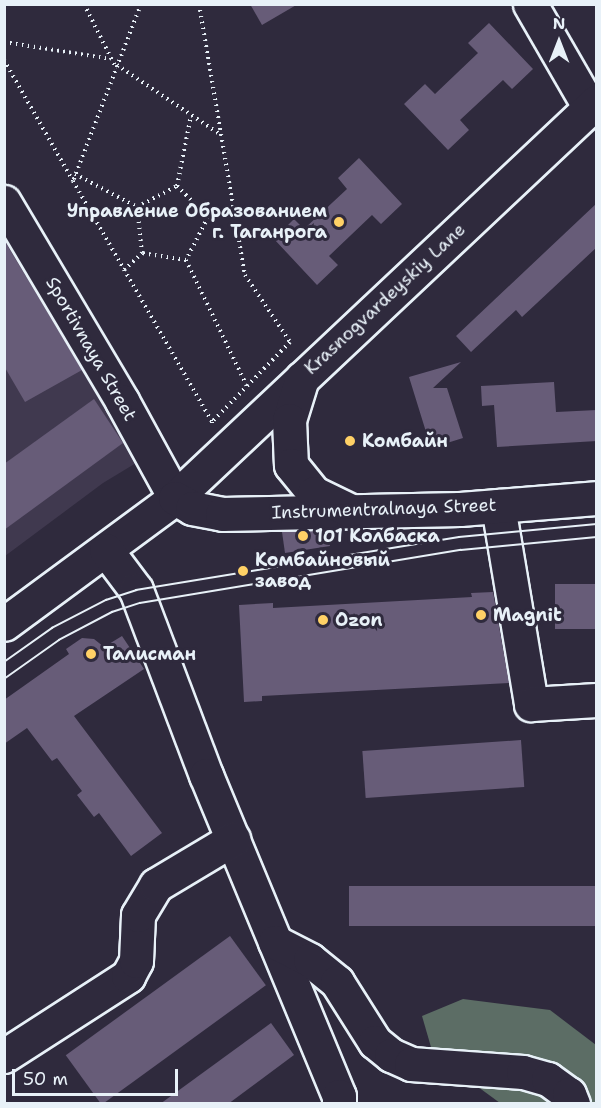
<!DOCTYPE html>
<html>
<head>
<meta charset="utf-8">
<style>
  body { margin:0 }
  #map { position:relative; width:601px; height:1108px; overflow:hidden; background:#2f2a3d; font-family:"Shantell Sans",sans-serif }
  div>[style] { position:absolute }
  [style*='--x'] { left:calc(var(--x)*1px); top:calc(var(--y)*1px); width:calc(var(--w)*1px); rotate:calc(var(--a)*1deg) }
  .built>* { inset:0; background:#40394f }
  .green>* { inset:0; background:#5c6d65 }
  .building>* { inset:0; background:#675c78; transform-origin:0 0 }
  .path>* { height:4px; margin-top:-2px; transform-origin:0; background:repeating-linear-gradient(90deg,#e8f1f8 0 1.5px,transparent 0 6px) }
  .roads { filter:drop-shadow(2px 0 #e8f1f8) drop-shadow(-2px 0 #e8f1f8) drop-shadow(0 2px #e8f1f8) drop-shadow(0 -2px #e8f1f8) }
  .minor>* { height:33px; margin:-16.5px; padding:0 16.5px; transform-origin:16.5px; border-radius:16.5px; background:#2f2a3d }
  .major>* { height:33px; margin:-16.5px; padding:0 16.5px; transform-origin:16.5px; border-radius:16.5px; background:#2f2a3d }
  .tram>* { height:1.5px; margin:-0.75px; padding:0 0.75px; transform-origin:0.75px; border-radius:0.75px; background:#e8f1f8 }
  .dots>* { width:16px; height:16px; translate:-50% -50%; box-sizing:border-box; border:3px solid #2f2a3d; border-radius:50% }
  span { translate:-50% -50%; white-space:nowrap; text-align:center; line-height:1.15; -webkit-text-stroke:6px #2f2a3d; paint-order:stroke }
  .poi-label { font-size:18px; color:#e8f1f8; font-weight:700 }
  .right { translate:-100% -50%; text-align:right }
  .left { translate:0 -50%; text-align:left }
  .street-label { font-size:18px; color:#e8f1f8 }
  .frame { position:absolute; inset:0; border:6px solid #e8f1f8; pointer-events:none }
  .north { position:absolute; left:529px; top:12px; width:60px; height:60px; -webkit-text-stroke:4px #2f2a3d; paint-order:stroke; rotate:0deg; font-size:16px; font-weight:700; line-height:24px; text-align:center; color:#e8f1f8 }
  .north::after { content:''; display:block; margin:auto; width:21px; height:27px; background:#e8f1f8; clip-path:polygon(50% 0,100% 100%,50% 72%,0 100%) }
  .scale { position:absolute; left:12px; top:1069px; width:166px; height:27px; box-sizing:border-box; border:3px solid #e8f1f8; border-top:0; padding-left:8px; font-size:18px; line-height:21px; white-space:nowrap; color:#e8f1f8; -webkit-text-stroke:4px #2f2a3d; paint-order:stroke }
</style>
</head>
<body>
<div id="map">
  <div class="built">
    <i style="clip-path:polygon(4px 229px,146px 457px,103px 483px,5px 556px)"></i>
  </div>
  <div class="green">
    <i style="clip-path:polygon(463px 999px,550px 1010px,596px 1045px,596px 1103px,500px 1103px,433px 1054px,422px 1016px)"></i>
  </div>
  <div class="building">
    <i style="clip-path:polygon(250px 4px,298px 4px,262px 25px)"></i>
    <i style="clip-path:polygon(489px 23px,533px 69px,512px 89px,503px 80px,460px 120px,469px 130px,448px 150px,404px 104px,425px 84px,435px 94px,478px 53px,468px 43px)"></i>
    <i style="clip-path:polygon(359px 158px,402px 204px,381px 224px,372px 215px,329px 256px,338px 265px,317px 285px,274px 239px,294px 219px,304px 229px,347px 189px,338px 178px)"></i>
    <i style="clip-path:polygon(597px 203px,597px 247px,522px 317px,516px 310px,471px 352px,456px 336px)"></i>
    <i style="clip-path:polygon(4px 240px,82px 370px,25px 402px,4px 366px)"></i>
    <i style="clip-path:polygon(461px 362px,433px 388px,447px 388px,463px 438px,431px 448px,409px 377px)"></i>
    <i style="clip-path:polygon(554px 382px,556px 412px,597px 410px,597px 441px,497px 447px,494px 405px,482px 406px,481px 386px)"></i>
    <i style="clip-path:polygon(94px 399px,123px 443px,4px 530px,4px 464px)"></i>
    <i style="clip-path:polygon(327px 531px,330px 546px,285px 553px,282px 532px)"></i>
    <i style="left:597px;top:584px;width:45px;height:42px;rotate:90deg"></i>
    <i style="clip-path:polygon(493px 592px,509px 683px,262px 696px,262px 701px,244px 702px,239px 605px,273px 603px,273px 608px,472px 597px,471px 593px)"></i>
    <i style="clip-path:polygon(122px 636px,144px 669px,74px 716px,162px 833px,131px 856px,99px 813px,94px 817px,77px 795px,82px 791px,57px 758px,52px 761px,27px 728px,4px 744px,4px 700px,69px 654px,66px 649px,82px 638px,94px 639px,104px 647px)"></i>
    <i style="left:521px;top:740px;width:47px;height:159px;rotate:86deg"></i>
    <i style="left:597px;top:886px;width:40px;height:248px;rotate:90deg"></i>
    <i style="left:230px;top:936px;width:61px;height:203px;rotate:54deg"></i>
    <i style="clip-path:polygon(271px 1023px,294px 1055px,228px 1104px,160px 1104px)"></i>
  </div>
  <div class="path">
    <i style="--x:84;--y:4;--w:72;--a:63.4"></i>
    <i style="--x:141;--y:4;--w:190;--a:111"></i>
    <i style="--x:73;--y:181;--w:278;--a:60"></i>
    <i style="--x:199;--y:4;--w:275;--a:80.4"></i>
    <i style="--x:245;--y:275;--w:81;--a:56.1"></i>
    <i style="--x:290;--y:342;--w:112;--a:134.3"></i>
    <i style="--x:212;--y:422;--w:5;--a:90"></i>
    <i style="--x:4;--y:42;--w:108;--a:9"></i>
    <i style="--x:4;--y:60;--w:139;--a:60.3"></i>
    <i style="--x:117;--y:65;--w:125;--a:33.9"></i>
    <i style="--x:75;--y:174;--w:70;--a:28"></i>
    <i style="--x:177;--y:186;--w:44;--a:45"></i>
    <i style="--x:208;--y:217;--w:48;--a:117.1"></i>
    <i style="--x:186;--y:260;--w:45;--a:-171"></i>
    <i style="--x:142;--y:253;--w:46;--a:-96.2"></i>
    <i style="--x:137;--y:207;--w:45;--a:-27.7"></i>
    <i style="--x:177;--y:186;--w:72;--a:-78.8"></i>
    <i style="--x:208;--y:217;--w:26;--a:-9"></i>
    <i style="--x:186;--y:260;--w:140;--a:64.2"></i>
    <i style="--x:124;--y:270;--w:25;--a:-43"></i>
  </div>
  <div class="roads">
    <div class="minor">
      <i style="--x:530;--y:4;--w:120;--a:60"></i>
      <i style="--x:4;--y:202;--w:231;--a:59.3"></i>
      <i style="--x:122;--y:401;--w:111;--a:61.3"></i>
      <i style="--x:175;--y:498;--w:212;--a:143.6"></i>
      <i style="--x:498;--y:506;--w:201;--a:80.5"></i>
      <i style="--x:531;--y:704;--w:65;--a:-3.5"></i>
      <i style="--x:106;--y:550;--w:50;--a:53.1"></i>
      <i style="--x:136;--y:590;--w:198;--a:69.3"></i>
      <i style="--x:206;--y:775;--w:347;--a:67.5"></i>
      <i style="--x:339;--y:1096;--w:8;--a:90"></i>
      <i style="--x:275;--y:942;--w:39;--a:27"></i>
      <i style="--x:310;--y:960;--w:35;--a:39"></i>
      <i style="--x:337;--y:982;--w:71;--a:57.7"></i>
      <i style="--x:375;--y:1042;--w:21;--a:39"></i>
      <i style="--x:391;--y:1055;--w:22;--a:24"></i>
      <i style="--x:411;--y:1064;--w:112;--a:4.1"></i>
      <i style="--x:523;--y:1072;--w:26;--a:16"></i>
      <i style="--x:548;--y:1079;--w:26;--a:36"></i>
      <i style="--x:569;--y:1094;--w:11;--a:68"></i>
      <i style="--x:4;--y:1056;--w:148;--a:-32.8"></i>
      <i style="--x:128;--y:976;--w:17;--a:-62"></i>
      <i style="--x:136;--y:961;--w:46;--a:-87.5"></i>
      <i style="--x:138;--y:915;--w:35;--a:-59"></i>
      <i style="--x:156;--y:885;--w:90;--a:-30.9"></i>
    </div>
    <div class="major">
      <i style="--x:596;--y:102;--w:578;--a:136.75"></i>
      <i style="--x:175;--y:498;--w:20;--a:30"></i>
      <i style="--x:192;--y:508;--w:31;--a:11"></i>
      <i style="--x:222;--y:514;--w:238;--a:-1.2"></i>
      <i style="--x:460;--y:509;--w:136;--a:-4.6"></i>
      <i style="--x:302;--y:378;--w:44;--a:107.2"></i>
      <i style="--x:289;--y:420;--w:45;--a:87.5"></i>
      <i style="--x:291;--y:465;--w:36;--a:51"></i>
      <i style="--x:314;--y:493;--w:39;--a:26"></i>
    </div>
  </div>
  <div class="tram">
    <i style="--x:4;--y:662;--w:59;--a:-35.3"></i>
    <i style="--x:52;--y:628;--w:61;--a:-27.4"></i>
    <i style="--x:106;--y:600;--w:32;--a:-18"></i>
    <i style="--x:136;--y:590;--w:327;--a:-9.3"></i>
    <i style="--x:459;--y:537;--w:138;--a:-5.4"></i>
    <i style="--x:4;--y:679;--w:67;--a:-35.3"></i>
    <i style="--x:59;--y:640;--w:60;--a:-27.8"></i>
    <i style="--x:112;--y:612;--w:29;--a:-18"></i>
    <i style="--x:140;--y:603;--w:325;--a:-9.4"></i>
    <i style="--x:461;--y:550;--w:136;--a:-5.5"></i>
  </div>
  <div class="dots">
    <i style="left:339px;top:222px;background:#ffd166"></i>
    <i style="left:350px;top:441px;background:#ffd166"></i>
    <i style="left:303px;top:536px;background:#ffd166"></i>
    <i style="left:243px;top:571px;background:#ffd166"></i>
    <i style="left:481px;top:615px;background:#ffd166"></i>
    <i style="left:323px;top:620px;background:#ffd166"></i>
    <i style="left:91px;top:654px;background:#ffd166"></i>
  </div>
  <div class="poi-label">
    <span class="right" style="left:327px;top:222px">Управление Образованием<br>г. Таганрога</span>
    <span class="left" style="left:362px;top:441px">Комбайн</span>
    <span class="left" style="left:315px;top:536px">101 Колбаска</span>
    <span class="left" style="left:255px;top:571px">Комбайновый<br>завод</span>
    <span class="left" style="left:493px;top:615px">Magnit</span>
    <span class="left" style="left:335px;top:620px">Ozon</span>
    <span class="left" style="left:103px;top:654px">Талисман</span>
  </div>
  <div class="street-label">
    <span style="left:385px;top:299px;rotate:-43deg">Krasnogvardeyskiy Lane</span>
    <span style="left:91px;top:349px;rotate:60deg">Sportivnaya Street</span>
    <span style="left:384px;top:509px;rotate:-2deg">Instrumentralnaya Street</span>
  </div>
  <div class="frame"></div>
  <div class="north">N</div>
  <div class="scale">50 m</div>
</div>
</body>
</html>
